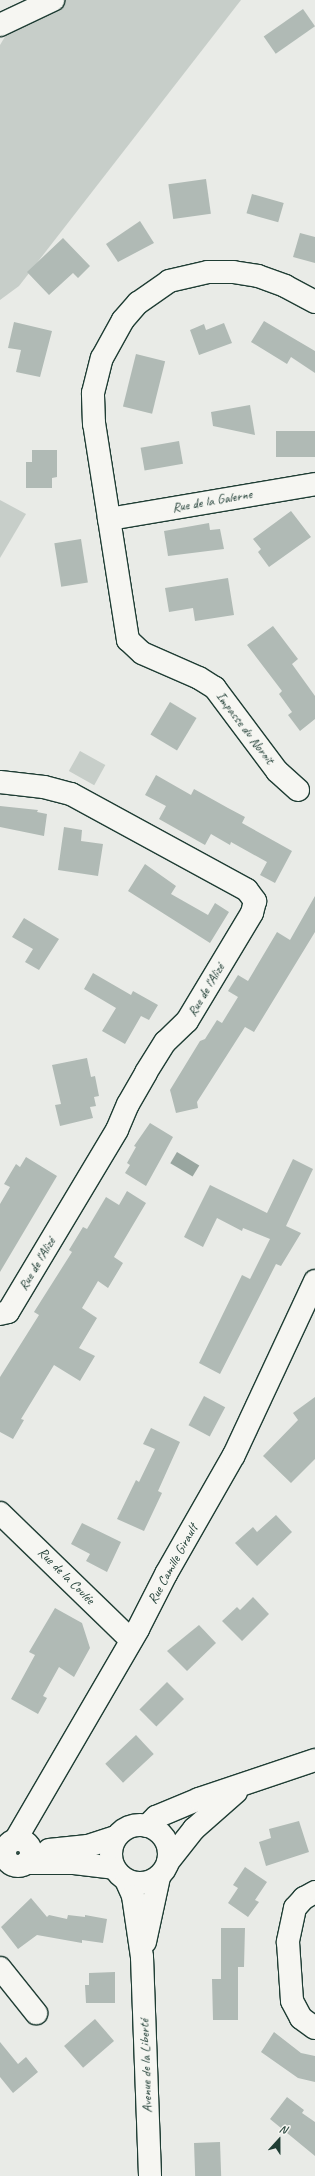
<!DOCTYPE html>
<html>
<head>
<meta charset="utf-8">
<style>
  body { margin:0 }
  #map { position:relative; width:315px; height:2176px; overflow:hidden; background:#e9ebe7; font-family:Caveat,sans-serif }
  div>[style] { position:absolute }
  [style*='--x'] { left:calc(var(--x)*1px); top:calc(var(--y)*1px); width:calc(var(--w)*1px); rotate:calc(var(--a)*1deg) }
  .green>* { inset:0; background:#c7cec9; transform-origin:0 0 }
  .water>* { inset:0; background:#99a6a0; transform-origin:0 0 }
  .building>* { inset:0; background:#b0bab5; transform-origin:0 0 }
  .roads { filter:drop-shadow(1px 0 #1f3d34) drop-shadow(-1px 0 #1f3d34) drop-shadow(0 1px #1f3d34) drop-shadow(0 -1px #1f3d34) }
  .minor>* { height:22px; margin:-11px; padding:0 11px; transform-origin:11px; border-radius:11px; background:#f6f6f2 }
  .minor>.ring { margin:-11px; padding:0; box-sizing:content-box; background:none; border:22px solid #f6f6f2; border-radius:50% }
  span { translate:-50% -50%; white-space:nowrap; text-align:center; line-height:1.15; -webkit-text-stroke:4px #f6f6f2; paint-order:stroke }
  .street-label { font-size:14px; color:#1f3d34 }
  .north { position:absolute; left:259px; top:2120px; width:40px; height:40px; -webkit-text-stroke:3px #f6f6f2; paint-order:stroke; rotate:21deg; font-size:11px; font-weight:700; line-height:16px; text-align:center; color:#1f3d34 }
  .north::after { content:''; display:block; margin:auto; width:14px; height:18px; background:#1f3d34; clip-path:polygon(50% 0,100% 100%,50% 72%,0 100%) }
</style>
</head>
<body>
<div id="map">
  <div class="green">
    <i style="clip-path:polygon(27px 0,241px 0,19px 286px,0 300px,0 45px)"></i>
    <i style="clip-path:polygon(0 500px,26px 514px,0 558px)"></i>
    <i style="left:80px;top:751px;width:29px;height:23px;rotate:29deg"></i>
  </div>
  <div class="water">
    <i style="left:177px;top:1152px;width:26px;height:13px;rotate:31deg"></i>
  </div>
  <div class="building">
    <i style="left:303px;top:9px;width:21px;height:48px;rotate:55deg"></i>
    <i style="left:206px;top:179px;width:35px;height:38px;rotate:82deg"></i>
    <i style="left:252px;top:194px;width:33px;height:20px;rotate:16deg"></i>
    <i style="clip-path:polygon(140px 221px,154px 243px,118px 262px,106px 244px)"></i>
    <i style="clip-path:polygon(300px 233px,315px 237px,315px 263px,293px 257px)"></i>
    <i style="clip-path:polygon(63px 238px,90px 266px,78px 278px,73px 273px,49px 295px,27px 272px)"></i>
    <i style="clip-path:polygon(264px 321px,315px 351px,315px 373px,291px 357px,287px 364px,251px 342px)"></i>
    <i style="clip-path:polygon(14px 322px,52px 331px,40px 377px,16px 372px,21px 350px,8px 348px)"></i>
    <i style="clip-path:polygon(224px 323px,232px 343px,199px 355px,190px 330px,204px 324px,206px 330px)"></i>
    <i style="left:136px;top:354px;width:30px;height:54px;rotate:14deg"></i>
    <i style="clip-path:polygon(250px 405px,255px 435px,213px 426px,211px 412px)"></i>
    <i style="left:315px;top:431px;width:26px;height:39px;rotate:90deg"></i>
    <i style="left:179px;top:441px;width:23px;height:39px;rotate:80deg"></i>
    <i style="clip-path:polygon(32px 450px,57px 450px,57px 477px,52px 478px,52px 488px,26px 488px,26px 462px,32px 462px)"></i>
    <i style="clip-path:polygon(291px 511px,311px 537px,269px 567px,258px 552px,261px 549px,253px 539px)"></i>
    <i style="clip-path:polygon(209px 523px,210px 530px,220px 529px,224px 549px,168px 556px,164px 531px)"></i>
    <i style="left:81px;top:539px;width:44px;height:27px;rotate:81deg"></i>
    <i style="clip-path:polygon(228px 578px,234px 615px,195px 621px,193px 608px,169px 612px,165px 588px)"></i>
    <i style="clip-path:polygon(273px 626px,298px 659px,292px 664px,315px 696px,315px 719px,300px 731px,288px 715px,292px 712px,279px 694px,282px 691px,247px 645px)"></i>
    <i style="left:170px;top:702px;width:31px;height:38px;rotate:31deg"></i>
    <i style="clip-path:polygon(156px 775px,191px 795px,194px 789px,228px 808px,245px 817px,242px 823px,292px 851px,275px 883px,260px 875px,267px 862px,231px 842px,230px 845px,211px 834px,205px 845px,159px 819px,166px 806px,145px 795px)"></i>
    <i style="clip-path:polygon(0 806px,38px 810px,37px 812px,47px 814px,44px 836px,0 827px)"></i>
    <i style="clip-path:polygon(64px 827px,82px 830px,81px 841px,103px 844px,98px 876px,58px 870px)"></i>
    <i style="clip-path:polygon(145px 864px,176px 886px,171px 894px,208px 915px,215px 903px,229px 912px,210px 943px,128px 891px)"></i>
    <i style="clip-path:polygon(315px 896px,315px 932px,254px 1032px,245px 1027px,197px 1102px,198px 1108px,176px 1113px,170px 1090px,200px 1041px,205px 1039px,217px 1020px,222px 1023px,238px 997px,228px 991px,238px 975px,248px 981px,277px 932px,290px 940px)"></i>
    <i style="clip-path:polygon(24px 918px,59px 939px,39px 970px,25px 962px,33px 949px,12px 937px)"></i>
    <i style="clip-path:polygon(93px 973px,131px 995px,133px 991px,158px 1005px,149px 1020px,141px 1016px,125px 1044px,102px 1031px,116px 1008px,84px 989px)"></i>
    <i style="clip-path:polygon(87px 1058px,91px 1077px,95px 1076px,99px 1096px,94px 1097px,96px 1106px,90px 1107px,93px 1118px,60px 1126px,55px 1105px,61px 1104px,52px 1065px)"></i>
    <i style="clip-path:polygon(150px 1123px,173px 1137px,146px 1186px,125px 1173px,130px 1165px,127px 1163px,136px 1147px,134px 1146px)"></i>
    <i style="clip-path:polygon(26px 1157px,57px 1176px,0 1272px,0 1204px,10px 1187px,4px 1184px,16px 1164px,20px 1167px)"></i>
    <i style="clip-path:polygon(293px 1159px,313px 1169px,286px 1226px,301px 1233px,281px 1266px,276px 1264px,220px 1374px,199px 1363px,242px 1275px,250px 1279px,270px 1239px,243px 1228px,242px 1231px,217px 1218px,203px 1247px,184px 1237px,210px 1185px,267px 1213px)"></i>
    <i style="clip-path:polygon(127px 1191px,146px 1203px,114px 1257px,123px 1263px,108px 1288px,98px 1281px,82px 1308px,97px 1318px,79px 1348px,95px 1356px,80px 1381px,54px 1365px,21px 1419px,24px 1420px,13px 1439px,0 1432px,0 1377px,39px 1315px,34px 1312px,72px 1252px,69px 1250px,83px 1227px,87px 1229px,106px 1197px,119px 1205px)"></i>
    <i style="left:204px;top:1396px;width:24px;height:33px;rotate:28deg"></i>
    <i style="clip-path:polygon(315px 1397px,315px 1459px,291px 1483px,263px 1456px,298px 1420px,293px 1413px)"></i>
    <i style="clip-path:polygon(151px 1428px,180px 1442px,158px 1491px,162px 1493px,144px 1531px,117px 1519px,136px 1480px,139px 1482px,155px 1449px,143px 1444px)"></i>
    <i style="clip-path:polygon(276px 1515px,292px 1532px,257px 1566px,235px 1543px,253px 1527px,257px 1532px)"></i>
    <i style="clip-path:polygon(82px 1523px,121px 1542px,107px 1572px,86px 1561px,90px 1554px,71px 1544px)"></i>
    <i style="clip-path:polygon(253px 1597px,269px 1614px,242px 1641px,222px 1621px,237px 1607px,240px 1610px)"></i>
    <i style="clip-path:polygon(55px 1608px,82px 1623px,90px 1648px,74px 1677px,59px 1667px,43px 1696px,47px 1698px,38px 1714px,11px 1699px,35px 1655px,29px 1652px)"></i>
    <i style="clip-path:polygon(199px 1625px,216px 1643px,187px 1671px,167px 1651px)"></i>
    <i style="left:167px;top:1682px;width:24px;height:39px;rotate:45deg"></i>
    <i style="left:136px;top:1735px;width:26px;height:42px;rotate:47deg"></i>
    <i style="clip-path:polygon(299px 1821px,309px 1852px,266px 1866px,259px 1842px,271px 1838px,269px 1829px)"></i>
    <i style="clip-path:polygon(245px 1867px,267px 1882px,255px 1900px,259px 1902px,248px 1917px,228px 1903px,238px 1888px,233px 1885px)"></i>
    <i style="clip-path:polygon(31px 1898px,47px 1917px,49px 1915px,67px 1919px,68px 1915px,85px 1917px,85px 1915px,107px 1919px,103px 1943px,82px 1940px,82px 1943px,37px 1935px,18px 1949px,1px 1927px)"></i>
    <i style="clip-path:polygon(221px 1928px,245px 1928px,244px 1967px,238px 1967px,238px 2020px,213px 2020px,212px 1979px,221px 1979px)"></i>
    <i style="clip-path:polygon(115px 1972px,115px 2003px,86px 2003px,85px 1985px,89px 1985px,89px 1973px)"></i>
    <i style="left:95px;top:2019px;width:29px;height:41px;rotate:49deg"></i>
    <i style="clip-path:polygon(274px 2032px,301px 2053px,315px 2056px,315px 2082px,298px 2078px,261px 2052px)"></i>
    <i style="clip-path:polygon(0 2042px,18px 2064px,26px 2057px,38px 2072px,13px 2093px,0 2077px)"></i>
    <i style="clip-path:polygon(287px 2097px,304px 2110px,302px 2113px,315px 2122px,315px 2156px,270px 2119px)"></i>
    <i style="left:220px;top:2142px;width:34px;height:26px;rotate:88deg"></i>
  </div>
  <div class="roads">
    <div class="minor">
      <i style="--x:0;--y:25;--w:59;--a:-25.3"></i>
      <i style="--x:109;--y:519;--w:209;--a:-9.6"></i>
      <i style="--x:0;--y:782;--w:44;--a:6.5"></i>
      <i style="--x:44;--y:787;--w:28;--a:15"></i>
      <i style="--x:71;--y:794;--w:200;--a:28.6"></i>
      <i style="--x:247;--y:890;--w:14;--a:54"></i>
      <i style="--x:255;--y:901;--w:12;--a:104"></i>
      <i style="--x:252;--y:913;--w:126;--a:121"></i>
      <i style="--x:187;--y:1021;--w:30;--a:136"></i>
      <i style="--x:165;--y:1042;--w:36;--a:122"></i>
      <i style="--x:146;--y:1073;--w:36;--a:120"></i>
      <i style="--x:128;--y:1104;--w:28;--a:113"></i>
      <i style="--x:117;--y:1130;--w:212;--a:120.9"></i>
      <i style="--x:8;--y:1312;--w:8;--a:166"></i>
      <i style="--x:298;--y:790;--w:28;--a:-138"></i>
      <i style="--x:277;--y:771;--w:104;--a:-126.8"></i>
      <i style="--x:215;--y:688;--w:19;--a:-148"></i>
      <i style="--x:199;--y:678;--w:62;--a:-156.3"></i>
      <i style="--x:142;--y:653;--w:19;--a:-137"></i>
      <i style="--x:128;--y:640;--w:219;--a:-98.9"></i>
      <i style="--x:94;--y:424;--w:31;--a:-92"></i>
      <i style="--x:93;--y:393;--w:36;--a:-76"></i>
      <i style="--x:102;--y:358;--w:43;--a:-61.1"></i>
      <i style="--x:123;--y:320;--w:23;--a:-49"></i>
      <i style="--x:138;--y:303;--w:38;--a:-35"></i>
      <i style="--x:169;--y:281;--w:40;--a:-13"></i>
      <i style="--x:208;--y:272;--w:25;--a:0"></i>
      <i style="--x:233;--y:272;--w:25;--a:9"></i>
      <i style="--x:258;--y:276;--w:29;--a:20"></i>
      <i style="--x:285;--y:286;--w:34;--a:28"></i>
      <i style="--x:0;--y:1513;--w:182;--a:44.1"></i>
      <i class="ring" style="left:111px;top:1825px;width:36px;height:36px"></i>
      <i style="--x:147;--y:1826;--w:13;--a:-45"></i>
      <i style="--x:156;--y:1817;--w:47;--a:-22.7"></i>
      <i style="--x:199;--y:1799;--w:122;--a:-18.6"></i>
      <i style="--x:16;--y:1839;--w:243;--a:-59.8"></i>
      <i style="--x:138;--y:1629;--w:62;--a:-63"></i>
      <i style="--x:166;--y:1574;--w:137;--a:-60.3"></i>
      <i style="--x:234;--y:1455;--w:192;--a:-65"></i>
      <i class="ring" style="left:5px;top:1840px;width:4px;height:4px"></i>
      <i style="--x:49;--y:1850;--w:39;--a:-6"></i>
      <i style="--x:88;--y:1846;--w:29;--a:-18"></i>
      <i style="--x:168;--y:1862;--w:42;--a:-51.8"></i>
      <i style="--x:194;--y:1829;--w:56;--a:-41.4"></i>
      <i style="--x:26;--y:1863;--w:48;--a:0"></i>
      <i style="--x:74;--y:1863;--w:40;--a:7.1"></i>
      <i style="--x:126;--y:1880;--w:17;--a:66"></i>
      <i style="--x:133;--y:1896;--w:62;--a:81.6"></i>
      <i style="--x:142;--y:1957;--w:219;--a:87.9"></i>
      <i style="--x:315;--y:1892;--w:13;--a:151"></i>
      <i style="--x:304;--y:1898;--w:13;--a:132"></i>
      <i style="--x:295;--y:1908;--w:35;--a:102"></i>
      <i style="--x:288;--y:1942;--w:59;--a:86.1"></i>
      <i style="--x:292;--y:2001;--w:19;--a:62"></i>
      <i style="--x:301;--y:2018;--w:17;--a:36"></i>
      <i style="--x:145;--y:1942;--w:66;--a:-77.8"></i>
      <i style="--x:0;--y:1968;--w:58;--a:51.3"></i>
    </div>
  </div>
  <div class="street-label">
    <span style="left:212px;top:501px;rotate:-10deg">Rue de la Galerne</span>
    <span style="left:245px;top:728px;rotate:53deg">Impasse du Noroit</span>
    <span style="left:206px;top:990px;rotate:-59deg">Rue de l'Alizé</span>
    <span style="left:37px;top:1264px;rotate:-59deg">Rue de l'Alizé</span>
    <span style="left:173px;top:1564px;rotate:-61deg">Rue Camille Girault</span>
    <span style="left:66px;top:1576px;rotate:45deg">Rue de la Coulée</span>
    <span style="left:146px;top:2066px;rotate:-92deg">Avenue de la Liberté</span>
  </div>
  <div class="north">N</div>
</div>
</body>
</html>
